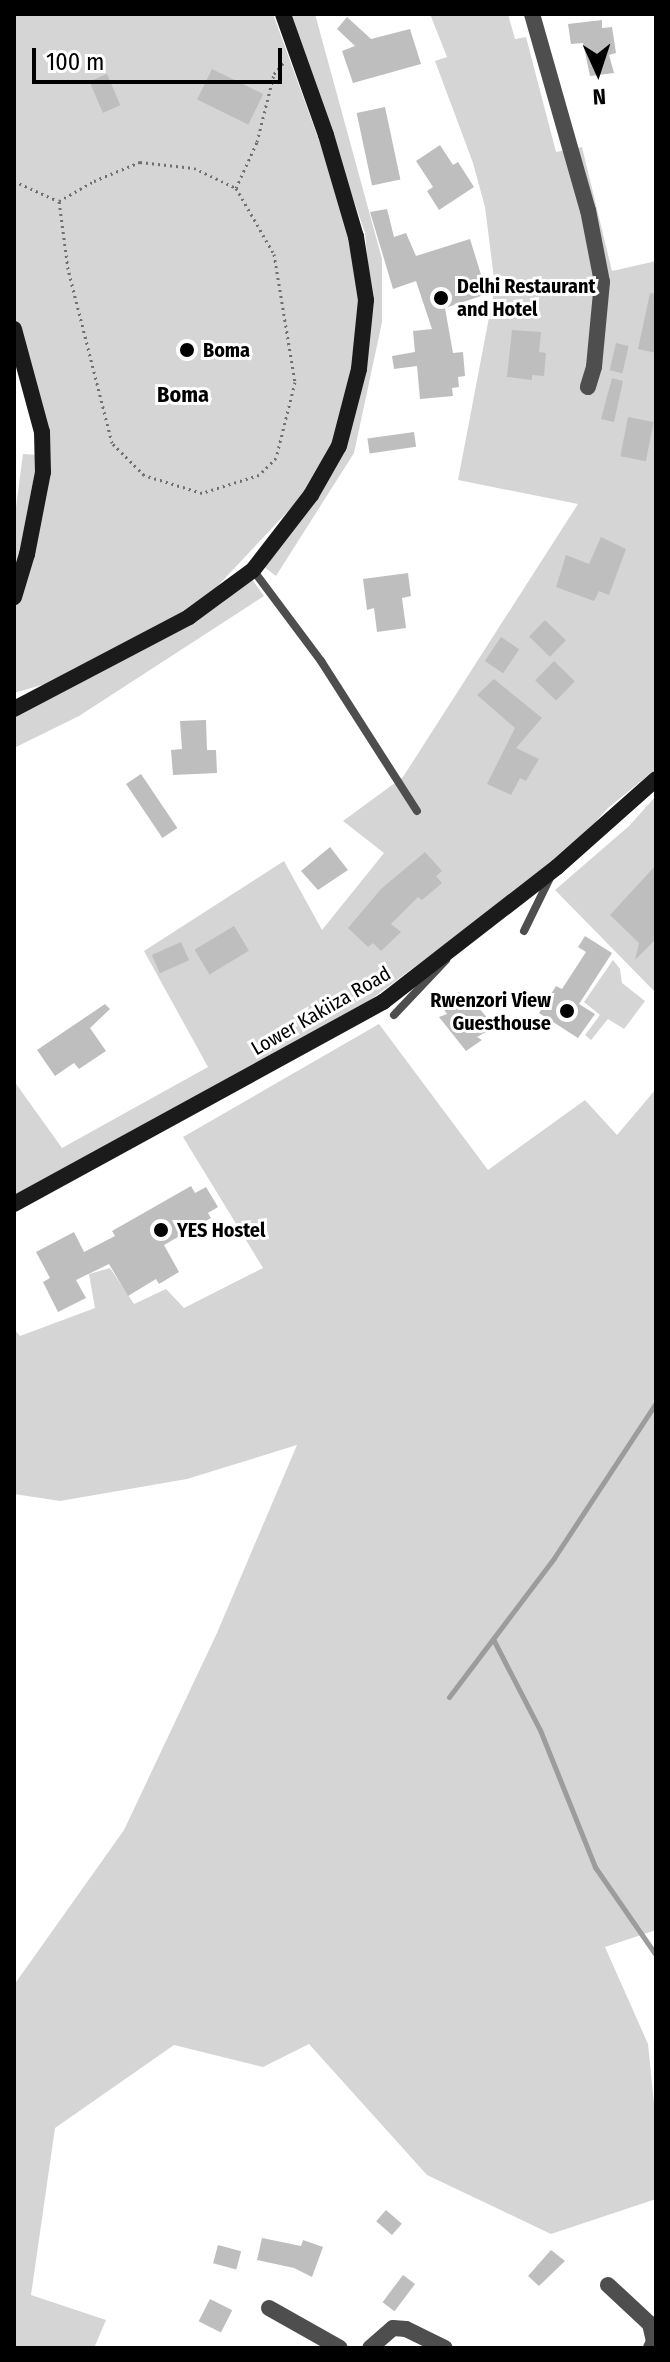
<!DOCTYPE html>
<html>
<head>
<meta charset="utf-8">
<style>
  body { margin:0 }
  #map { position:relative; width:670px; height:2362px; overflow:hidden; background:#fff; font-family:"Fira Sans Condensed",sans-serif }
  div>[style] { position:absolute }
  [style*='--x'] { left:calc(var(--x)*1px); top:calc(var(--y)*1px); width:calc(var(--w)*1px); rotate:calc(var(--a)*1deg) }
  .green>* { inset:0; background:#d5d5d5 }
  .stream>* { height:5px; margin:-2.5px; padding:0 2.5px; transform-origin:2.5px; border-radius:2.5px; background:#9c9c9c }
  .building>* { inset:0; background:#bebebe; transform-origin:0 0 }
  .path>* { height:3px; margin-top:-1.5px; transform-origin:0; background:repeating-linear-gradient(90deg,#707070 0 2px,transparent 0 6px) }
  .service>* { height:8px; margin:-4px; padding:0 4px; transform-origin:4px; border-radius:4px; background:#4e4e4e }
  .minor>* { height:16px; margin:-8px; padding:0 8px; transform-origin:8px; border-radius:8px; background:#4e4e4e }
  .secondary>* { height:16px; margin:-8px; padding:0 8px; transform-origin:8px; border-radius:8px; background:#1b1b1b }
  .dots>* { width:22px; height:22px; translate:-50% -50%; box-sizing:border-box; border:4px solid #fff; border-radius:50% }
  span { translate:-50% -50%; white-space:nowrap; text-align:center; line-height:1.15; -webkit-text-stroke:6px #fff; paint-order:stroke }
  .poi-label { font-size:20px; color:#000; font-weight:700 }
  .left { translate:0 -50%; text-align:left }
  .right { translate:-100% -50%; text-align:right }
  .street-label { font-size:20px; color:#000 }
  .neighbourhood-label { font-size:22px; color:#000; font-weight:700 }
  .frame { position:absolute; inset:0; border:16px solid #000; pointer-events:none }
  .north { position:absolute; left:558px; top:32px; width:80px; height:80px; -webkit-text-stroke:6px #fff; paint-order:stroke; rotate:177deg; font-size:22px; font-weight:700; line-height:32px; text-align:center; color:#000 }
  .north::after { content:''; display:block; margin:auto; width:28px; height:36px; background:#000; clip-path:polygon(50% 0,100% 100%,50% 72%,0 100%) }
  .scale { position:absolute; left:32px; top:48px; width:250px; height:36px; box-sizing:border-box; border:4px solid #000; border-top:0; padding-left:10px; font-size:24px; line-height:28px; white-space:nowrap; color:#000; -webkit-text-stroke:6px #fff; paint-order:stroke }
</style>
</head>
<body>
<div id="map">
  <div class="green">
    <i style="clip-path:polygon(14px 14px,273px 14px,353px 234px,362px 304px,352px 369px,333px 443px,308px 490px,194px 611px,59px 680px,14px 693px,14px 597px,43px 472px,14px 330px)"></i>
    <i style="clip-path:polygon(290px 14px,315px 14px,382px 259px,382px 322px,354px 453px,276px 576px,263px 566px,339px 452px,371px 298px,365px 233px)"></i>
    <i style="clip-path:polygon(430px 14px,508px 14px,515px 39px,526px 37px,556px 152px,582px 147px,612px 271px,656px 261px,656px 769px,608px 808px,568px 853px,362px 1006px,14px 1200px,14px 1081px,62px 1148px,208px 1067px,144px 951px,284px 861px,322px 930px,384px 853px,343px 821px,403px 777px,578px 504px,458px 480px,495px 286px,485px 207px,473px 163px,435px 61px,447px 57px)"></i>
    <i style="clip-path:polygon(23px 454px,38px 455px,14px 581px,14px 522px)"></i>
    <i style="clip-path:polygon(249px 575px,264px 596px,79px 716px,14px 748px,14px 703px,62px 687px,192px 624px,222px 603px)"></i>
    <i style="clip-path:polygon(656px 796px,654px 818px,656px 993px,555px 890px,629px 826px)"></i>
    <i style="clip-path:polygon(613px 960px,620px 969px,622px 983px,645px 1001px,624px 1029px,608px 1019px,591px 1040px,585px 1035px,600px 1015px,584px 1002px)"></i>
    <i style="clip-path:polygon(379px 1024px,488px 1170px,585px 1100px,617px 1135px,656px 1089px,656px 1930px,605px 1947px,648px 2044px,656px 2124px,656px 2199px,551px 2234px,427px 2175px,309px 2044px,263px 2067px,174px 2045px,55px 2128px,31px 2295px,106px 2320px,94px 2348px,14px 2348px,14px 1985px,124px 1830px,217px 1633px,297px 1445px,187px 1479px,60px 1501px,14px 1494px,14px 1329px,20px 1336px,95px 1308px,89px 1274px,110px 1268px,134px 1304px,166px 1289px,184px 1308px,263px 1268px,183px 1137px)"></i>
  </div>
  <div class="stream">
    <i style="--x:493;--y:1639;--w:102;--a:62.7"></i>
    <i style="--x:540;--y:1730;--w:148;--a:68.1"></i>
    <i style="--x:595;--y:1867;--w:107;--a:55.3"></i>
    <i style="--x:449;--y:1697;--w:174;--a:-52.9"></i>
    <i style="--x:554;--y:1558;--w:186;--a:-56.7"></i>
  </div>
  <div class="building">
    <i style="clip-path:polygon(347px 17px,371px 39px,410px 29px,421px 64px,353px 83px,342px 51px,355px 46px,337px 29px)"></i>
    <i style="clip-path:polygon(602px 20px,602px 28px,612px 27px,616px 53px,609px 55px,614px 73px,590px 76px,583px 43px,571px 44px,568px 24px)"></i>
    <i style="left:212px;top:69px;width:57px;height:34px;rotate:26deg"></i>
    <i style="left:107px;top:74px;width:34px;height:19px;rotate:67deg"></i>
    <i style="left:385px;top:107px;width:74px;height:29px;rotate:78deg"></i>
    <i style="clip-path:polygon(440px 145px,453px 165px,458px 162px,474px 187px,439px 210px,427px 191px,433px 187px,416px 161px)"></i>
    <i style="clip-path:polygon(387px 209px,394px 237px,406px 233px,416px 256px,470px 239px,487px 294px,445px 308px,453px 353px,463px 352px,465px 376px,458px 377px,459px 387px,452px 388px,453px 396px,420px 399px,417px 366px,394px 369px,392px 356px,415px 352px,413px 331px,432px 329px,416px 281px,393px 289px,370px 212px)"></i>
    <i style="clip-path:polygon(650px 293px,656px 294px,656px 353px,638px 349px)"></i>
    <i style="clip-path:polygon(512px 330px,541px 332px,539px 352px,546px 353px,544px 376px,532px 375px,532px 380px,507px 377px)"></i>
    <i style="left:616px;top:343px;width:13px;height:28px;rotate:13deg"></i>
    <i style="clip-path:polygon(612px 378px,623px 381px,614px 422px,601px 419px)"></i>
    <i style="left:628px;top:417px;width:26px;height:40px;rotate:11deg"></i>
    <i style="left:414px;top:432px;width:15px;height:47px;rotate:82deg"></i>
    <i style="clip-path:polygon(601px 537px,626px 549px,609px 595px,599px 591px,594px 601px,556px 587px,566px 555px,589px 564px)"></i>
    <i style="clip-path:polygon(408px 573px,411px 596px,402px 598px,406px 628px,377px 632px,374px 608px,367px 610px,363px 579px)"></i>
    <i style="left:545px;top:620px;width:29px;height:23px;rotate:44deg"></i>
    <i style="left:501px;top:637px;width:22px;height:29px;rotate:34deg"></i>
    <i style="left:554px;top:661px;width:29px;height:27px;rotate:44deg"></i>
    <i style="clip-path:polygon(494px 679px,542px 718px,516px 748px,539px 759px,526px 781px,520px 778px,511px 795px,487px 784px,515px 728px,477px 695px)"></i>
    <i style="clip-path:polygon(206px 720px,207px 750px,216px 750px,217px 773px,173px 775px,171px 750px,182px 749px,180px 721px)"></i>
    <i style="left:141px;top:774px;width:65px;height:18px;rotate:56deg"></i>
    <i style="clip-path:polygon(330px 847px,348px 870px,318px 890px,301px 871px)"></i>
    <i style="clip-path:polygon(425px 852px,442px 871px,436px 876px,442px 883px,422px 900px,418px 897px,391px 924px,401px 932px,381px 951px,373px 943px,368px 947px,348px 928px,381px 889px)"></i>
    <i style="clip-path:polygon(656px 865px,656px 939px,635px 960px,639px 943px,610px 915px)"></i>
    <i style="left:234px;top:926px;width:29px;height:46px;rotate:59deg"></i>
    <i style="clip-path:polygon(585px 936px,612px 953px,579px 1004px,595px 1014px,578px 1038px,539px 1013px,556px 986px,562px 989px,586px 952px,578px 947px)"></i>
    <i style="left:181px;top:942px;width:20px;height:32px;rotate:66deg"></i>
    <i style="clip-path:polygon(459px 992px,466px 1004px,473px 1001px,495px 1027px,477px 1037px,482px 1040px,466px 1051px,439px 1017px,447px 1014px,440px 1004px)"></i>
    <i style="clip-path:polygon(105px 1004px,110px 1009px,90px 1028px,106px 1051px,79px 1069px,74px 1063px,55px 1076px,37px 1050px)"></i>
    <i style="clip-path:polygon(191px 1186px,195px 1193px,206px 1187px,218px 1207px,208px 1213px,211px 1218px,164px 1245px,179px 1272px,159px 1284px,156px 1279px,128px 1296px,109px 1264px,76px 1280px,86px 1298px,58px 1312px,43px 1282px,50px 1278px,36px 1252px,74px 1232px,84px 1252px,115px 1236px,112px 1231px)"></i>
    <i style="left:386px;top:2210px;width:21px;height:15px;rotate:41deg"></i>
    <i style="clip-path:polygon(262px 2238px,301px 2246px,303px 2240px,323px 2247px,312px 2277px,294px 2268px,257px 2260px)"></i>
    <i style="left:218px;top:2245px;width:24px;height:19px;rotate:15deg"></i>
    <i style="clip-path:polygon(551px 2250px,565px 2261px,539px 2286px,528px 2276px)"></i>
    <i style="left:403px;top:2275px;width:15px;height:34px;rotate:37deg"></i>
    <i style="left:210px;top:2299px;width:25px;height:25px;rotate:27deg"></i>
  </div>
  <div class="path">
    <i style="--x:140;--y:162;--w:54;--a:6.3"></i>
    <i style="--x:194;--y:168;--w:47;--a:25.5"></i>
    <i style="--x:236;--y:188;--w:76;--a:60.1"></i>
    <i style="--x:274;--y:254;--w:130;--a:80.7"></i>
    <i style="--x:295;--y:382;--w:78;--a:104"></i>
    <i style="--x:276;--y:458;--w:24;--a:135"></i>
    <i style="--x:259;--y:475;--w:60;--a:162.5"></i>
    <i style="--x:202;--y:493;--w:61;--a:-162.8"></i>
    <i style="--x:144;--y:475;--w:45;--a:-135"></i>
    <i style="--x:112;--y:443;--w:179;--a:-104.2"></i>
    <i style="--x:68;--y:269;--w:69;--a:-97.5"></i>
    <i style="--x:59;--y:201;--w:40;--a:-29.7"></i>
    <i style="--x:94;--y:181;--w:50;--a:-22.4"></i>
    <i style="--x:14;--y:181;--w:48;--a:24.4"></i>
    <i style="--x:236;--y:188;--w:51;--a:-65.5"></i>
    <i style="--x:257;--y:142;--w:70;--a:-76"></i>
    <i style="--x:274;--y:74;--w:16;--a:-50"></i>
  </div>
  <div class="service">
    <i style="--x:253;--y:570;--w:114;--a:53.2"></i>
    <i style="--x:321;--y:661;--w:178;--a:57.4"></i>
    <i style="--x:524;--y:931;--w:59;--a:-63.9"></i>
    <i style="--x:394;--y:1015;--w:76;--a:-46.6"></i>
  </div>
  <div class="minor">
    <i style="--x:532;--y:14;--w:204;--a:74.1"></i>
    <i style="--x:588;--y:210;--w:73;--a:79"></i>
    <i style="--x:602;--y:282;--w:85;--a:95.4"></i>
    <i style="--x:594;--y:367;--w:21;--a:107"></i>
    <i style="--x:608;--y:2285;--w:57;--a:42.9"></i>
    <i style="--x:650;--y:2324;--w:18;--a:77"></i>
    <i style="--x:654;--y:2342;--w:7;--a:117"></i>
    <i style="--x:269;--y:2308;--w:81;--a:29.4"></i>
    <i style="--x:370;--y:2348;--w:30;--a:-41"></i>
    <i style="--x:393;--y:2328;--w:13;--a:4"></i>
    <i style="--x:406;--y:2329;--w:43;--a:26"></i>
  </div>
  <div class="secondary">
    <i style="--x:14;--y:329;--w:107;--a:74.8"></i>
    <i style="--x:42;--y:432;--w:40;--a:88.6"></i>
    <i style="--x:43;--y:472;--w:84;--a:101"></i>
    <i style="--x:27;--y:554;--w:45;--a:106.8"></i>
    <i style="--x:14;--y:709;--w:198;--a:-27.7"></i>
    <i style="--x:189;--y:617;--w:79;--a:-36.3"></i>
    <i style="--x:253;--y:570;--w:95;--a:-52.3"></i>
    <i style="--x:311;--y:495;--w:56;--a:-60.3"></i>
    <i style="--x:339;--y:446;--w:80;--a:-75.4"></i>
    <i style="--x:359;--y:369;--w:69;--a:-84.2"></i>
    <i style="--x:366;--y:300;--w:64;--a:-99"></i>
    <i style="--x:356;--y:237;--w:106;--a:-106.4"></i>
    <i style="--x:326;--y:135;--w:128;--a:-109.6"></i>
    <i style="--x:14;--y:1204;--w:421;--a:-28.7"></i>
    <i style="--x:383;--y:1002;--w:220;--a:-37.8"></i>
    <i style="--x:557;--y:867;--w:132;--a:-41.6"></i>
  </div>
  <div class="dots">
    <i style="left:441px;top:298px;background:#000"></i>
    <i style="left:187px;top:350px;background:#000"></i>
    <i style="left:567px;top:1011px;background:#000"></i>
    <i style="left:161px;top:1230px;background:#000"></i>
  </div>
  <div class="poi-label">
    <span class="left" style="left:457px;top:298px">Delhi Restaurant<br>and Hotel</span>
    <span class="left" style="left:203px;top:350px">Boma</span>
    <span class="right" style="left:551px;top:1012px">Rwenzori View<br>Guesthouse</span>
    <span class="left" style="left:177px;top:1230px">YES Hostel</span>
  </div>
  <div class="street-label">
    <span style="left:321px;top:1011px;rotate:-30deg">Lower Kakiiza Road</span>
  </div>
  <div class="neighbourhood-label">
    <span style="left:183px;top:395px">Boma</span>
  </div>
  <div class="frame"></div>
  <div class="north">N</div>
  <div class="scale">100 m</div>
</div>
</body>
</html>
